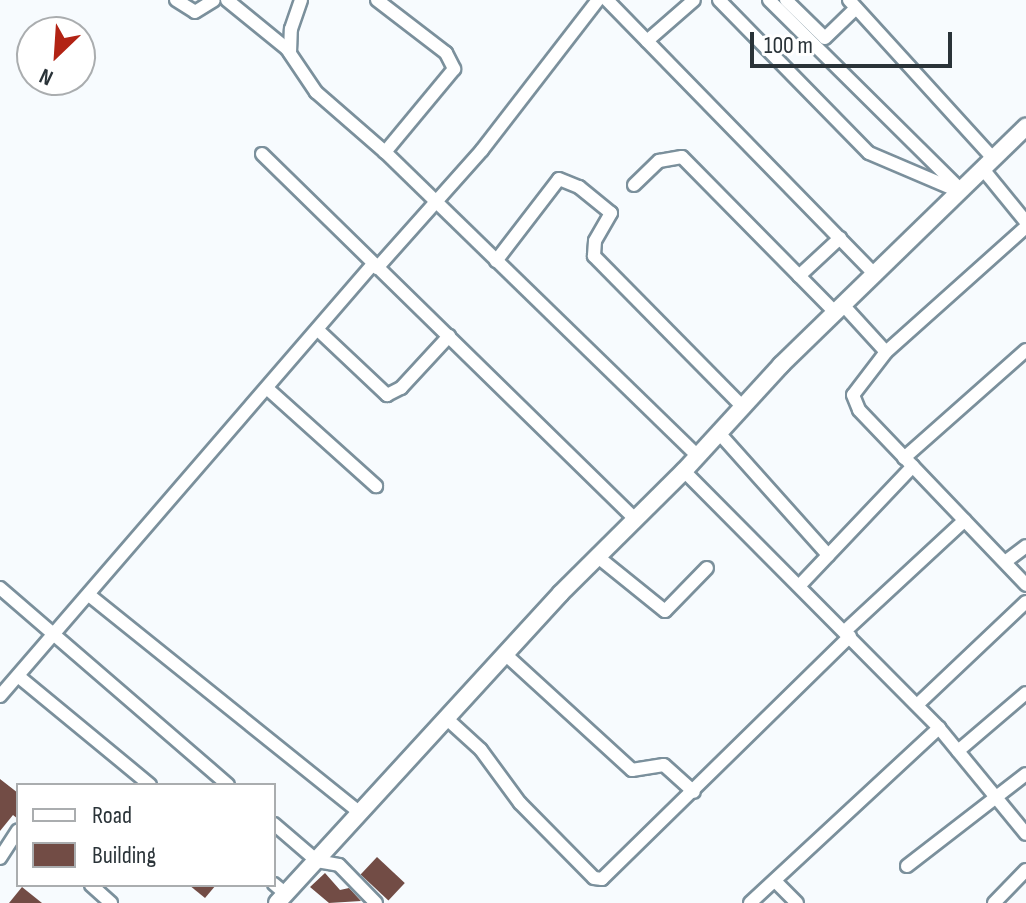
<!DOCTYPE html>
<html>
<head>
<meta charset="utf-8">
<style>
  body { margin:0 }
  #map { position:relative; width:1026px; height:903px; overflow:hidden; background:#f7fbfe; font-family:"Sofia Sans Condensed",sans-serif }
  div>[style] { position:absolute }
  [style*='--x'] { left:calc(var(--x)*1px); top:calc(var(--y)*1px); width:calc(var(--w)*1px); rotate:calc(var(--a)*1deg) }
  .building>* { inset:0; background:#724c45; transform-origin:0 0 }
  .roads { filter:drop-shadow(2px 0 #7b909c) drop-shadow(-2px 0 #7b909c) drop-shadow(0 2px #7b909c) drop-shadow(0 -2px #7b909c) }
  .minor>* { height:12px; margin:-6px; padding:0 6px; transform-origin:6px; border-radius:6px; background:#fff }
  .tertiary>* { height:16px; margin:-8px; padding:0 8px; transform-origin:8px; border-radius:8px; background:#fff }
  span { translate:-50% -50%; white-space:nowrap; text-align:center; line-height:1.15; -webkit-text-stroke:8px #fff; paint-order:stroke }
  .legend { position:absolute; left:16px; top:783px; width:260px; height:104px; box-sizing:border-box; background:#fff; border:2px solid #aaadaf; margin:0; padding:10px 14px; list-style:none; font-size:24px; color:#2a3338 }
  .legend li { display:flex; align-items:center; gap:16px; height:40px }
  .legend b { width:40px; border:2px solid #aaadaf }
  .north { position:absolute; left:16px; top:16px; width:80px; height:80px; box-sizing:border-box; background:#fff; border:2px solid #aaadaf; border-radius:50%; rotate:205deg; font-size:22px; font-weight:700; line-height:32px; text-align:center; color:#2a3338 }
  .north::after { content:''; display:block; margin:auto; width:28px; height:36px; background:#b22314; clip-path:polygon(50% 0,100% 100%,50% 72%,0 100%) }
  .scale { position:absolute; left:750px; top:32px; width:202px; height:36px; box-sizing:border-box; border:4px solid #2a3338; border-top:0; padding-left:10px; font-size:24px; line-height:28px; white-space:nowrap; color:#2a3338; -webkit-text-stroke:6px #fff; paint-order:stroke }
</style>
</head>
<body>
<div id="map">
  <div class="building">
    <i style="clip-path:polygon(0 779px,18px 793px,18px 819px,13px 815px,0 831px)"></i>
    <i style="left:377px;top:857px;width:38px;height:24px;rotate:43deg"></i>
    <i style="clip-path:polygon(325px 873px,340px 890px,349px 888px,361px 901px,329px 903px,310px 887px)"></i>
    <i style="clip-path:polygon(189px 885px,216px 885px,205px 898px)"></i>
    <i style="clip-path:polygon(22px 887px,42px 903px,9px 903px)"></i>
  </div>
  <div class="roads">
    <div class="minor">
      <i style="--x:176;--y:0;--w:22;--a:32"></i>
      <i style="--x:195;--y:12;--w:22;--a:-32"></i>
      <i style="--x:227;--y:0;--w:77;--a:39.2"></i>
      <i style="--x:287;--y:49;--w:52;--a:56"></i>
      <i style="--x:316;--y:92;--w:91;--a:41"></i>
      <i style="--x:385;--y:152;--w:436;--a:44.2"></i>
      <i style="--x:377;--y:0;--w:87;--a:37.5"></i>
      <i style="--x:446;--y:53;--w:18;--a:63"></i>
      <i style="--x:454;--y:69;--w:108;--a:129.7"></i>
      <i style="--x:607;--y:0;--w:383;--a:45.7"></i>
      <i style="--x:719;--y:0;--w:214;--a:45.6"></i>
      <i style="--x:869;--y:153;--w:97;--a:23.1"></i>
      <i style="--x:769;--y:0;--w:269;--a:44.7"></i>
      <i style="--x:786;--y:0;--w:54;--a:44.3"></i>
      <i style="--x:825;--y:38;--w:43;--a:-44.1"></i>
      <i style="--x:849;--y:0;--w:214;--a:47.7"></i>
      <i style="--x:647;--y:41;--w:62;--a:-41.1"></i>
      <i style="--x:290;--y:53;--w:24;--a:-88"></i>
      <i style="--x:291;--y:29;--w:31;--a:-71"></i>
      <i style="--x:262;--y:154;--w:523;--a:44.38"></i>
      <i style="--x:982;--y:168;--w:70;--a:50.8"></i>
      <i style="--x:634;--y:185;--w:35;--a:-44"></i>
      <i style="--x:659;--y:161;--w:23;--a:-10"></i>
      <i style="--x:682;--y:157;--w:219;--a:45.4"></i>
      <i style="--x:496;--y:261;--w:103;--a:-52.5"></i>
      <i style="--x:559;--y:179;--w:22;--a:22"></i>
      <i style="--x:579;--y:187;--w:41;--a:39.1"></i>
      <i style="--x:611;--y:213;--w:32;--a:120"></i>
      <i style="--x:595;--y:241;--w:15;--a:94"></i>
      <i style="--x:594;--y:256;--w:212;--a:45.4"></i>
      <i style="--x:377;--y:268;--w:158;--a:-48.3"></i>
      <i style="--x:482;--y:150;--w:190;--a:-52.3"></i>
      <i style="--x:799;--y:276;--w:56;--a:-42.8"></i>
      <i style="--x:844;--y:306;--w:62;--a:47.6"></i>
      <i style="--x:886;--y:352;--w:54;--a:127.5"></i>
      <i style="--x:853;--y:395;--w:16;--a:68"></i>
      <i style="--x:859;--y:410;--w:242;--a:46.3"></i>
      <i style="--x:318;--y:330;--w:95;--a:43.3"></i>
      <i style="--x:387;--y:395;--w:16;--a:-27"></i>
      <i style="--x:401;--y:388;--w:71;--a:-47.3"></i>
      <i style="--x:886;--y:352;--w:188;--a:-41.8"></i>
      <i style="--x:269;--y:390;--w:144;--a:41.9"></i>
      <i style="--x:719;--y:433;--w:164;--a:48.2"></i>
      <i style="--x:904;--y:458;--w:163;--a:-41.5"></i>
      <i style="--x:684;--y:471;--w:362;--a:45.2"></i>
      <i style="--x:939;--y:728;--w:137;--a:50.6"></i>
      <i style="--x:598;--y:557;--w:86;--a:38.9"></i>
      <i style="--x:665;--y:611;--w:60;--a:-45.7"></i>
      <i style="--x:1005;--y:562;--w:26;--a:-37"></i>
      <i style="--x:800;--y:585;--w:164;--a:-46.5"></i>
      <i style="--x:0;--y:588;--w:301;--a:40.8"></i>
      <i style="--x:89;--y:595;--w:349;--a:38.8"></i>
      <i style="--x:845;--y:631;--w:163;--a:-42.8"></i>
      <i style="--x:505;--y:654;--w:172;--a:42.4"></i>
      <i style="--x:632;--y:770;--w:32;--a:-9"></i>
      <i style="--x:664;--y:765;--w:40;--a:42"></i>
      <i style="--x:18;--y:676;--w:171;--a:39.5"></i>
      <i style="--x:0;--y:696;--w:571;--a:-49.19"></i>
      <i style="--x:917;--y:705;--w:150;--a:-43.4"></i>
      <i style="--x:446;--y:718;--w:47;--a:42.4"></i>
      <i style="--x:481;--y:750;--w:66;--a:53.7"></i>
      <i style="--x:520;--y:803;--w:105;--a:45.4"></i>
      <i style="--x:594;--y:878;--w:8;--a:7"></i>
      <i style="--x:602;--y:879;--w:347;--a:-44.4"></i>
      <i style="--x:958;--y:751;--w:89;--a:-40.5"></i>
      <i style="--x:274;--y:824;--w:57;--a:40.7"></i>
      <i style="--x:317;--y:861;--w:22;--a:10"></i>
      <i style="--x:339;--y:865;--w:53;--a:45.8"></i>
      <i style="--x:0;--y:858;--w:33;--a:-57"></i>
      <i style="--x:907;--y:866;--w:150;--a:-37.7"></i>
      <i style="--x:775;--y:881;--w:31;--a:45"></i>
      <i style="--x:274;--y:884;--w:16;--a:40"></i>
      <i style="--x:91;--y:885;--w:27;--a:42"></i>
      <i style="--x:750;--y:903;--w:258;--a:-42.8"></i>
      <i style="--x:994;--y:903;--w:46;--a:-45.9"></i>
    </div>
    <div class="tertiary">
      <i style="--x:277;--y:903;--w:420;--a:-47.5"></i>
      <i style="--x:561;--y:593;--w:173;--a:-44.8"></i>
      <i style="--x:684;--y:471;--w:144;--a:-47.5"></i>
      <i style="--x:781;--y:365;--w:342;--a:-44.2"></i>
    </div>
  </div>
  <ul class="legend">
  <li><b style="height:10px;background:#fff"></b>Road</li>
  <li><b style="height:22px;background:#724c45"></b>Building</li>
  </ul>
  <div class="north">N</div>
  <div class="scale">100 m</div>
</div>
</body>
</html>
